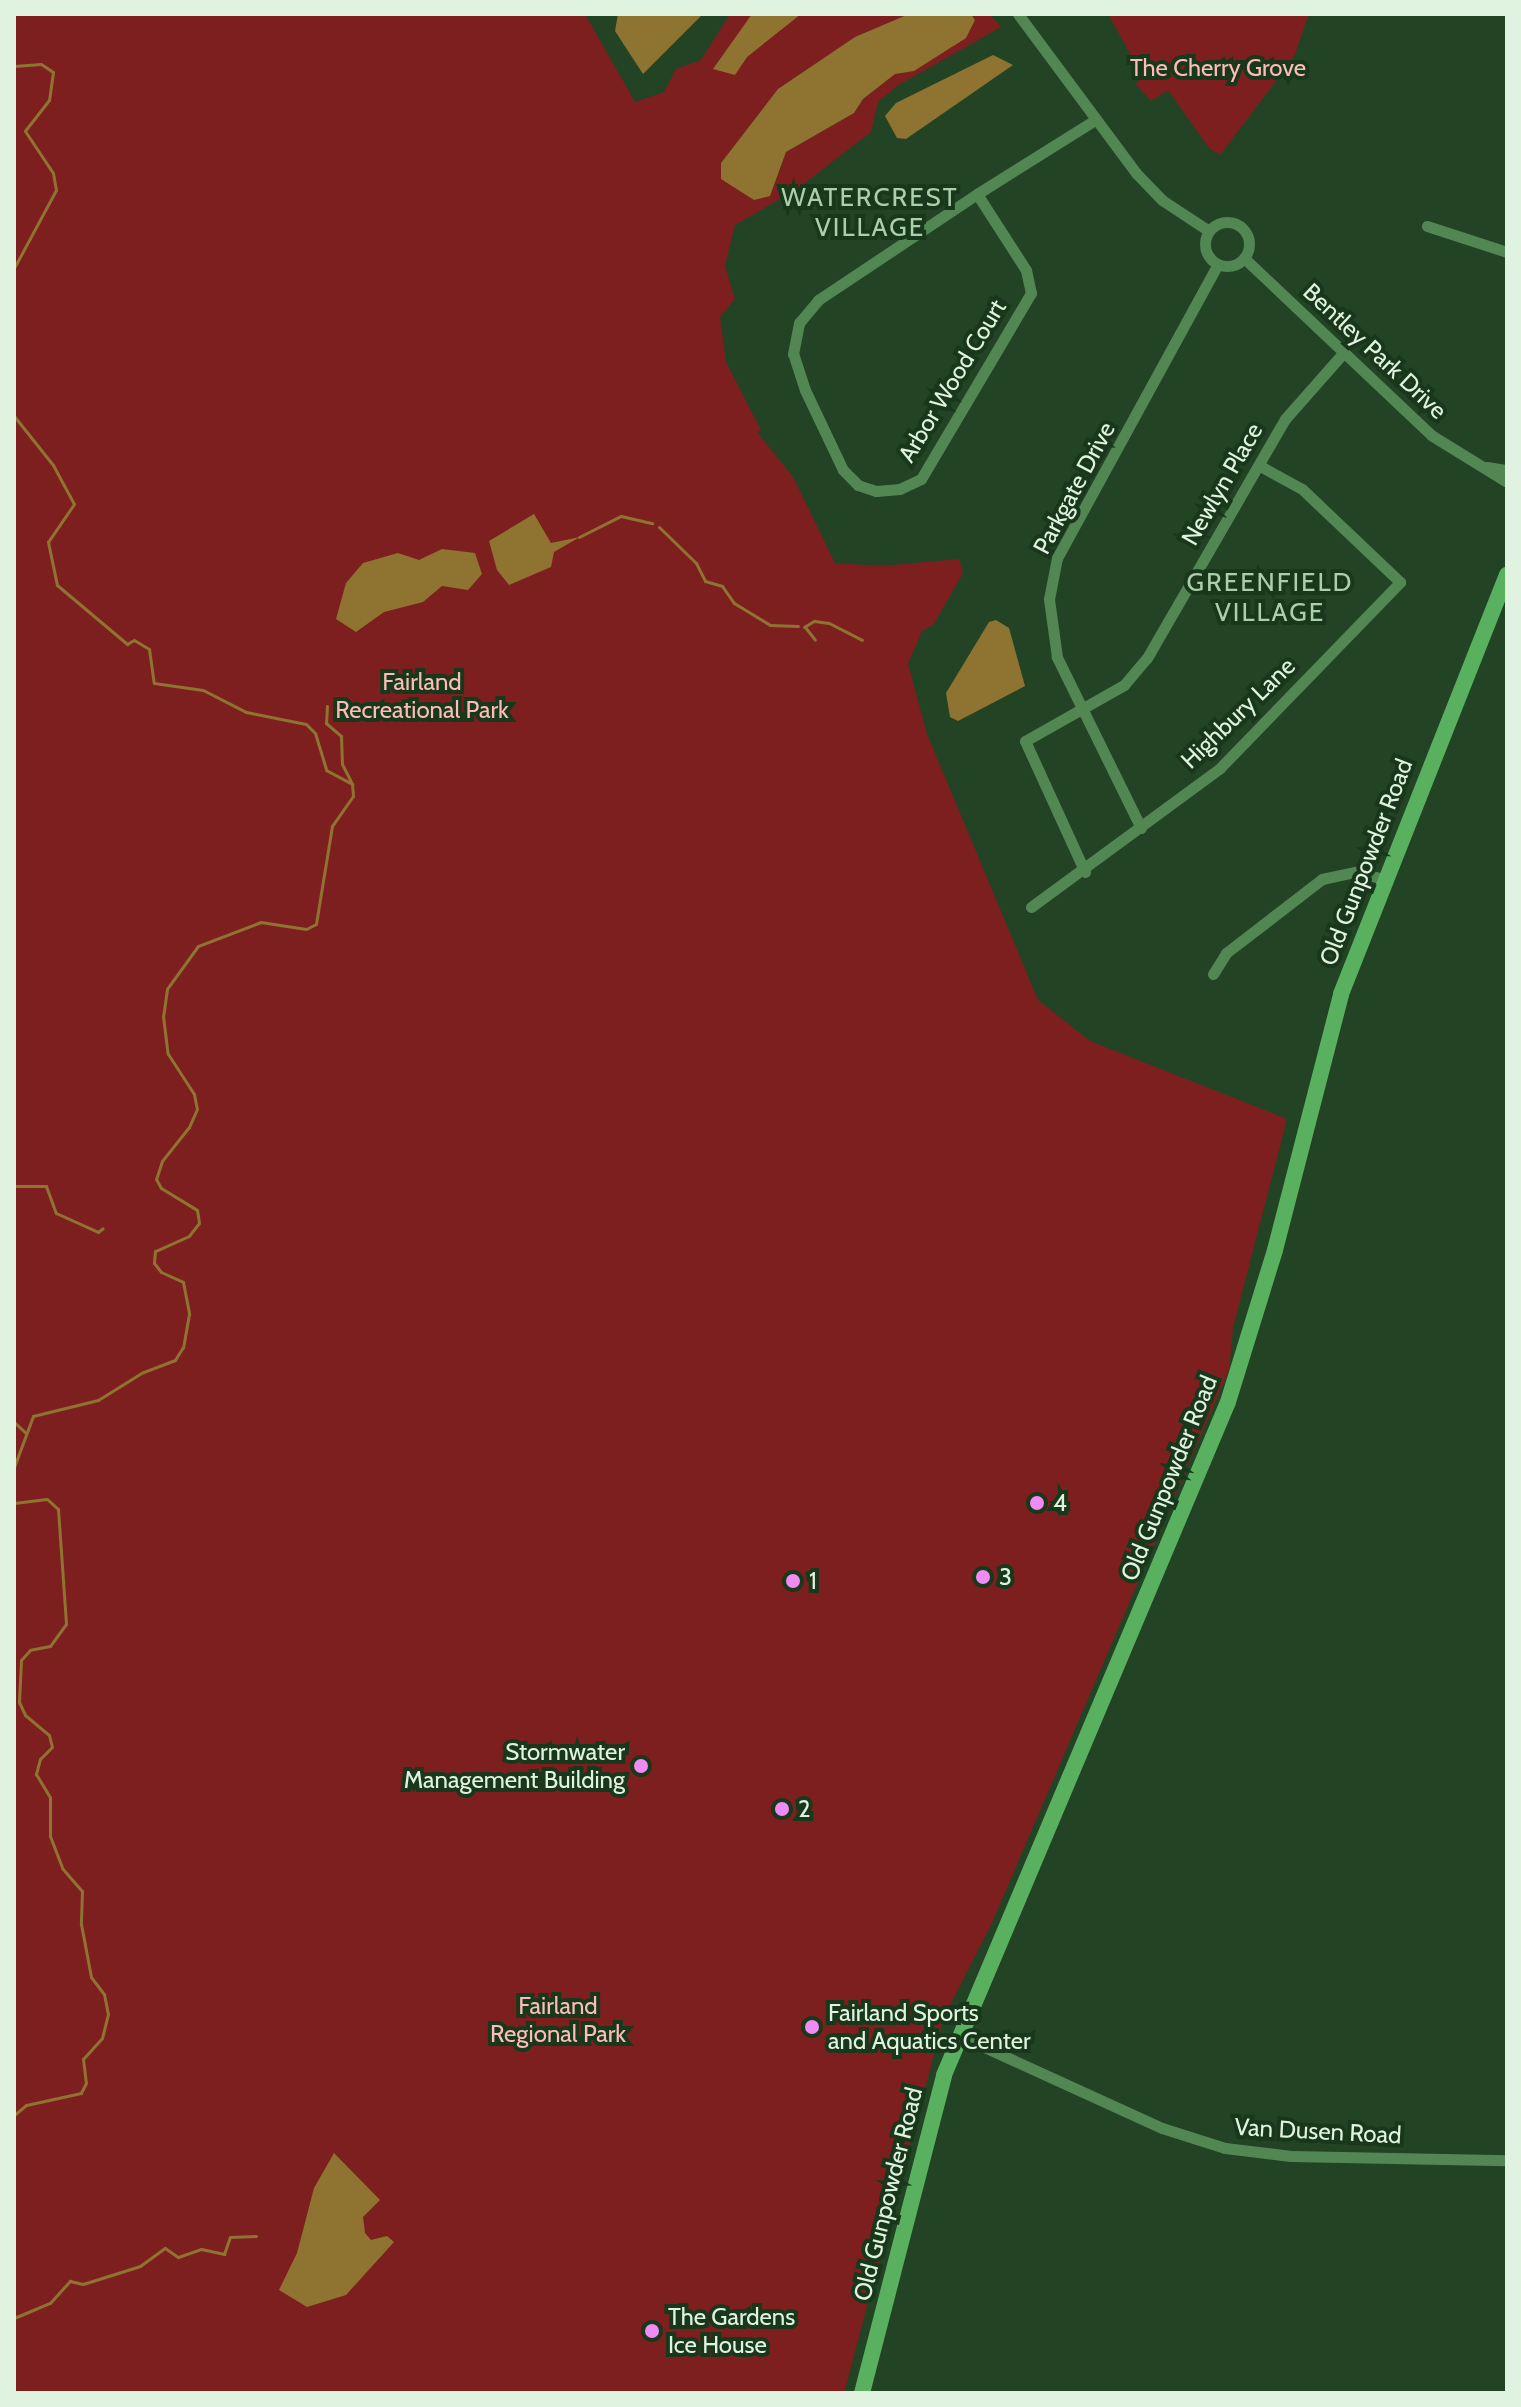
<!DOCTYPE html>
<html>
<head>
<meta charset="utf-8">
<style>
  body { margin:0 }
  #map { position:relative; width:1521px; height:2407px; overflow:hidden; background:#234325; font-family:Cabin,sans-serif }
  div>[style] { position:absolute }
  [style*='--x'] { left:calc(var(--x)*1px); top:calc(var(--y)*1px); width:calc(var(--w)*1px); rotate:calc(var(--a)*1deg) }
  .green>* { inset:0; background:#7e1f1f }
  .water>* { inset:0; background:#8f7331 }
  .stream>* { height:3px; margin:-1.5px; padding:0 1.5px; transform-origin:1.5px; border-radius:1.5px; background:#8f7331 }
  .minor>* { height:11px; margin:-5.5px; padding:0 5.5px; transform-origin:5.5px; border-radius:5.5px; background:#528754 }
  .minor>.ring { margin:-5.5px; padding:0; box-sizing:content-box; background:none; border:11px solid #528754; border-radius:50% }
  .secondary>* { height:16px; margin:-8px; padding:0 8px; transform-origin:8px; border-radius:8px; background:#59b160 }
  .dots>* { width:22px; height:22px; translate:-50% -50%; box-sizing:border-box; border:4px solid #19381b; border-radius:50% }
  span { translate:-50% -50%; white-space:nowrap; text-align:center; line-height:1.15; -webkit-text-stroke:8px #19381b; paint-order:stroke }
  .park-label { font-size:24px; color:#fbbdb6 }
  .street-label { font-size:24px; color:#e0f3e0 }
  .poi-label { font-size:24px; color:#e0f3e0 }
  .left { translate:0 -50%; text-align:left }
  .right { translate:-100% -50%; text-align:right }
  .neighbourhood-label { font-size:26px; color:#aacfab; letter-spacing:2px }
  .frame { position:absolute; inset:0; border:16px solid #e0f3e0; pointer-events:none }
</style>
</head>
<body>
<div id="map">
  <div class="green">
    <i style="clip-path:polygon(14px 14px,585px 14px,635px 102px,664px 92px,676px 69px,701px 60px,730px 14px,909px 14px,855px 37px,778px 89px,721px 163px,770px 196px,786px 152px,854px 113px,863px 99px,895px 74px,914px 71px,936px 55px,975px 20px,971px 14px,990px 14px,1001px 27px,897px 86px,878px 102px,871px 132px,797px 189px,735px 225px,725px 266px,735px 299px,720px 317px,726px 362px,761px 430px,757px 432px,793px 477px,835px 563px,881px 566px,959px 559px,963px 573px,934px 624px,922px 631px,908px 664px,927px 734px,1038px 1000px,1090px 1041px,1287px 1119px,1233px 1328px,1229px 1370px,991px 1925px,944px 2017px,844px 2393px,14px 2393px)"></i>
    <i style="clip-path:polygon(1108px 14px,1309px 14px,1294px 57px,1220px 155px,1209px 148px,1168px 90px,1151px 101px,1136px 85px,1142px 75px)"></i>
  </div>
  <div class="water">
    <i style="clip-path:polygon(618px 14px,703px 14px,643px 74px,615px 31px)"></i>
    <i style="clip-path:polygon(752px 14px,801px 14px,747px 57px,735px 75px,713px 69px)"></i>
    <i style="clip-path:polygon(909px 14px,971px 14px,975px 20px,966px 38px,914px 71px,895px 74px,863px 99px,854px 113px,786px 152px,770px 196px,754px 200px,721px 179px,721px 163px,778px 89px,855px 37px)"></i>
    <i style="clip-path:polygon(993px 55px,1013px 65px,906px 139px,897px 138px,885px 116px,896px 103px)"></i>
    <i style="clip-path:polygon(534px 514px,551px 543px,580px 537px,554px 552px,551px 567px,509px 585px,497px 570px,489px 541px)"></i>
    <i style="clip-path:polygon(442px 549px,475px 553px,482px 574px,468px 590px,442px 586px,423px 602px,384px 612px,356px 632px,336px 619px,346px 583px,363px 563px,398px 553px,419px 560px)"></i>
    <i style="clip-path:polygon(996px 620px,1009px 628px,1025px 686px,958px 721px,950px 717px,946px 693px,989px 622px)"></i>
    <i style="clip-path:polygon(334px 2153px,380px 2200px,363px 2217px,365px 2233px,371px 2240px,387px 2236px,394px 2242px,346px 2295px,307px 2307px,279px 2290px,297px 2253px,314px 2188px)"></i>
  </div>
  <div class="stream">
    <i style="--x:14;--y:66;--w:27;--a:-4"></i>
    <i style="--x:41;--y:64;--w:14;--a:34"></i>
    <i style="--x:53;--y:72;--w:28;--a:98"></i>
    <i style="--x:49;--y:100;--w:39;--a:128"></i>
    <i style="--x:25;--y:131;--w:50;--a:56.3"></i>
    <i style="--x:53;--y:173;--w:17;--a:80"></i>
    <i style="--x:56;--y:190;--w:89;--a:118.3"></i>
    <i style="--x:14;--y:416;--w:63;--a:51.5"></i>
    <i style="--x:53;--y:465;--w:44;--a:61.7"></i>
    <i style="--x:74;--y:504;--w:46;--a:124.4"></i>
    <i style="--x:48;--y:542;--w:44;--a:78.2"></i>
    <i style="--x:57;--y:585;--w:92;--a:40.1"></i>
    <i style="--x:127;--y:644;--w:8;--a:-30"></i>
    <i style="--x:134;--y:640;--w:17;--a:31"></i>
    <i style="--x:149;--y:649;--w:34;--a:82"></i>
    <i style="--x:154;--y:683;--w:49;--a:8.1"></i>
    <i style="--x:203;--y:690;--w:48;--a:27.1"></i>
    <i style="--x:246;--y:712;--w:61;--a:11.3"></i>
    <i style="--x:306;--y:724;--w:13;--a:45"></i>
    <i style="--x:315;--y:733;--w:39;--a:73"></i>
    <i style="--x:326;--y:770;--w:30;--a:28"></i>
    <i style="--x:352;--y:784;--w:12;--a:85"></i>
    <i style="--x:353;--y:796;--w:37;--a:125"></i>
    <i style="--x:332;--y:826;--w:99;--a:99.3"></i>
    <i style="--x:316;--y:924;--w:11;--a:153"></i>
    <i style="--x:306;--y:929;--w:46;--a:-171.2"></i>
    <i style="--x:261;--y:922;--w:67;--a:159.1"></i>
    <i style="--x:198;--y:946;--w:53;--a:125.8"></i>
    <i style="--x:167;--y:989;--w:27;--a:98"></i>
    <i style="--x:163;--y:1016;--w:38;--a:83"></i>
    <i style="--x:168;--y:1054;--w:48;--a:57"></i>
    <i style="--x:194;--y:1094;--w:15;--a:79"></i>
    <i style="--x:197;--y:1109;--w:20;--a:114"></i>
    <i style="--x:189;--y:1127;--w:43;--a:128.5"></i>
    <i style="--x:162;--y:1161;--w:19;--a:108"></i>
    <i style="--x:156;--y:1179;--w:10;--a:61"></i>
    <i style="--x:161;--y:1188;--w:42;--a:31.4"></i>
    <i style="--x:197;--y:1210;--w:13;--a:81"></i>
    <i style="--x:199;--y:1223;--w:16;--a:128"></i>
    <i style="--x:189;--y:1236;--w:37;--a:156"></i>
    <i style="--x:155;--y:1251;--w:12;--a:95"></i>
    <i style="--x:154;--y:1263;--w:11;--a:52"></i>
    <i style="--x:161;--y:1272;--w:24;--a:24"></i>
    <i style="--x:183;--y:1282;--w:33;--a:79"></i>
    <i style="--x:189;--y:1314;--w:34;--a:100"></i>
    <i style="--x:183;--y:1347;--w:15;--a:122"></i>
    <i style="--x:175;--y:1360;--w:34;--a:159"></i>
    <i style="--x:143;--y:1372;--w:53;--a:148.1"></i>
    <i style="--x:98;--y:1400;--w:67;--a:166.2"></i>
    <i style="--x:33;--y:1416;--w:54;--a:110.4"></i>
    <i style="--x:659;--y:527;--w:52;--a:44.2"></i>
    <i style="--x:696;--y:563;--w:20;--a:63"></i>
    <i style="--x:705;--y:581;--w:18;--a:16"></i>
    <i style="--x:722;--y:586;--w:21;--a:55"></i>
    <i style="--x:734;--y:603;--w:42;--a:31.4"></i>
    <i style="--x:770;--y:625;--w:28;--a:2"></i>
    <i style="--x:579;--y:537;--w:47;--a:-26.6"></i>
    <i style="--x:621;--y:516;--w:32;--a:13"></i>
    <i style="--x:804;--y:627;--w:12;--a:-31"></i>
    <i style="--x:814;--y:621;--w:15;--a:8"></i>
    <i style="--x:829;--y:623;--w:37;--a:27"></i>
    <i style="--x:805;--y:627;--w:16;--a:52"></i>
    <i style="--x:327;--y:706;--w:17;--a:93"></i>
    <i style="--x:326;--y:723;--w:20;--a:41"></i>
    <i style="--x:341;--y:736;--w:28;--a:88"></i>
    <i style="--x:342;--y:764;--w:20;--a:63"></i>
    <i style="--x:14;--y:1186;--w:32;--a:0"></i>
    <i style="--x:46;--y:1186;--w:29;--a:70"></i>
    <i style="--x:56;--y:1213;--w:46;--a:24.3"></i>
    <i style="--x:98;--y:1232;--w:6;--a:-39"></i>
    <i style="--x:14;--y:1422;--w:16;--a:43"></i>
    <i style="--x:14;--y:1503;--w:33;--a:-7"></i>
    <i style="--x:47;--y:1499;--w:15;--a:42"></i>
    <i style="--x:58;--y:1509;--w:115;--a:86"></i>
    <i style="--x:66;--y:1624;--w:27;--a:126"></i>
    <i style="--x:50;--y:1646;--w:20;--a:169"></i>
    <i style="--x:30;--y:1650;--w:13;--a:132"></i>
    <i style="--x:21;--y:1660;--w:42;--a:92.7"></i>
    <i style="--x:19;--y:1702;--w:14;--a:65"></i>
    <i style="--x:25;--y:1715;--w:31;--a:40"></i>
    <i style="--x:49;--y:1735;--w:12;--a:76"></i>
    <i style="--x:52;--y:1747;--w:17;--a:135"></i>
    <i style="--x:40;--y:1759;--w:16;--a:105"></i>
    <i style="--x:36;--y:1774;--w:27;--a:59"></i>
    <i style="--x:50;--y:1797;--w:39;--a:90"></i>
    <i style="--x:50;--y:1836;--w:34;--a:69"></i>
    <i style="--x:62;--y:1868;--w:30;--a:49"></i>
    <i style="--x:82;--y:1891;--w:33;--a:92"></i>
    <i style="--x:81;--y:1924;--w:54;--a:79.3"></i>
    <i style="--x:91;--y:1977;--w:21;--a:53"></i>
    <i style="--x:104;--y:1994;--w:20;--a:79"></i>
    <i style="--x:108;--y:2014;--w:25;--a:104"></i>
    <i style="--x:102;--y:2038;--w:28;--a:132"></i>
    <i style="--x:83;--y:2059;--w:24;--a:83"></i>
    <i style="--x:86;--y:2083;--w:11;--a:117"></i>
    <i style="--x:81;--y:2093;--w:56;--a:167.7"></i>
    <i style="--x:26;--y:2105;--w:16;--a:140"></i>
    <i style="--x:14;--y:2318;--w:39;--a:-23"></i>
    <i style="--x:50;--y:2303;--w:30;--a:-48"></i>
    <i style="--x:70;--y:2281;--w:13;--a:13"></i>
    <i style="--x:83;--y:2284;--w:60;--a:-17.5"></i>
    <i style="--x:140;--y:2266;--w:31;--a:-36"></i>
    <i style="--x:165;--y:2248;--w:16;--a:35"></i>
    <i style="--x:178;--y:2257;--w:24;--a:-19"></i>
    <i style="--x:201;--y:2249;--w:24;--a:12"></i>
    <i style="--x:224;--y:2254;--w:18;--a:-71"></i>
    <i style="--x:230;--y:2237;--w:26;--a:-2"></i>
  </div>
  <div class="minor">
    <i style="--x:1018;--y:14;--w:198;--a:53.4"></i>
    <i style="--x:1136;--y:173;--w:37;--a:46"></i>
    <i style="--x:1162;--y:200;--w:56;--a:33.4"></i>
    <i style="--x:977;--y:194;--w:90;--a:57.2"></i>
    <i style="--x:1026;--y:270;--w:24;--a:78"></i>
    <i style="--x:1031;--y:293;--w:216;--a:120.6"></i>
    <i style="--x:921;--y:479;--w:23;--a:155"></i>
    <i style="--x:900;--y:489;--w:24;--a:175"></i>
    <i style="--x:876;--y:491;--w:19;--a:-162"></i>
    <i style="--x:858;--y:485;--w:21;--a:-135"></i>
    <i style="--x:843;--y:470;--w:89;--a:-115.4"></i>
    <i style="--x:805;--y:390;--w:38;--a:-108"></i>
    <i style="--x:793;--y:354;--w:32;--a:-79"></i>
    <i style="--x:799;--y:323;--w:30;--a:-50"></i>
    <i style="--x:818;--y:300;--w:191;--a:-33.7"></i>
    <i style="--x:977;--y:194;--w:139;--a:-32.1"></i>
    <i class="ring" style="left:1205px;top:222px;width:33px;height:33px"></i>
    <i style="--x:1427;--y:226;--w:84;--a:18"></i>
    <i style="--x:1244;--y:258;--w:257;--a:43.4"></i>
    <i style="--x:1431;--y:435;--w:89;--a:31.7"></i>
    <i style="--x:1487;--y:467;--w:20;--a:9"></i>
    <i style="--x:1141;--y:828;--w:191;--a:-116.2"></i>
    <i style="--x:1057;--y:657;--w:59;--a:-97.9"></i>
    <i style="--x:1049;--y:599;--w:42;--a:-79"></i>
    <i style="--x:1057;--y:558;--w:335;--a:-61.3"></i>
    <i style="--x:1085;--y:872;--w:144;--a:-114.6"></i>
    <i style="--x:1025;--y:741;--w:114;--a:-29.5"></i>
    <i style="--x:1124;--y:685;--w:35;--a:-50"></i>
    <i style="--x:1147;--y:658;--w:276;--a:-60"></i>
    <i style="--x:1285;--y:419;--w:89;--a:-48.6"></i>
    <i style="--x:1031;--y:907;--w:235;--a:-36.3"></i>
    <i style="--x:1220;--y:768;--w:259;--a:-45.9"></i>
    <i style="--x:1400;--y:582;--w:135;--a:-136.5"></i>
    <i style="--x:1302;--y:489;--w:48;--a:-151.3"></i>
    <i style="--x:1213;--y:974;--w:25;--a:-58"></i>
    <i style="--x:1226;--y:953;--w:121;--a:-37.6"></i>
    <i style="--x:1322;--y:879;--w:35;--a:-12"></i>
    <i style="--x:1356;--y:872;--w:30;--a:14"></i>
    <i style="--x:958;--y:2035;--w:224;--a:24.5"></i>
    <i style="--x:1162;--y:2128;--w:66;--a:17.6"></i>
    <i style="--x:1225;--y:2148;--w:66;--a:6.9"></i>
    <i style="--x:1291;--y:2156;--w:216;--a:1.1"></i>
  </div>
  <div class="secondary">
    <i style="--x:862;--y:2393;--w:328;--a:-75.5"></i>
    <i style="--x:944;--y:2075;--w:730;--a:-67.12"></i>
    <i style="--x:1228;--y:1402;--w:159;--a:-72.8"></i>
    <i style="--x:1275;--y:1250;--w:264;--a:-75.5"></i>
    <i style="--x:1341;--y:994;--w:451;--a:-68.4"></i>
  </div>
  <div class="dots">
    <i style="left:1037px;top:1503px;background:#f08bf5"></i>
    <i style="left:983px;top:1577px;background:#f08bf5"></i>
    <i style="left:793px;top:1581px;background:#f08bf5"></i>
    <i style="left:641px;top:1766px;background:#f08bf5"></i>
    <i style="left:782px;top:1809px;background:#f08bf5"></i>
    <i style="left:812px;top:2027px;background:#f08bf5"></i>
    <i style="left:652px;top:2331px;background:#f08bf5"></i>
  </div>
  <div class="park-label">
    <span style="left:1218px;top:68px">The Cherry Grove</span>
    <span style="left:422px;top:696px">Fairland<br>Recreational Park</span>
    <span style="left:558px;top:2020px">Fairland<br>Regional Park</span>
  </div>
  <div class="street-label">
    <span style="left:1375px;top:351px;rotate:43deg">Bentley Park Drive</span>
    <span style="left:952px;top:381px;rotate:-59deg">Arbor Wood Court</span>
    <span style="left:1222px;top:484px;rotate:-60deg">Newlyn Place</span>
    <span style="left:1074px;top:488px;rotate:-62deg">Parkgate Drive</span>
    <span style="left:1238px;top:713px;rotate:-44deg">Highbury Lane</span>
    <span style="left:1366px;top:862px;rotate:-69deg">Old Gunpowder Road</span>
    <span style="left:1169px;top:1478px;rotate:-68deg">Old Gunpowder Road</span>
    <span style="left:1318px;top:2131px;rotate:3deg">Van Dusen Road</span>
    <span style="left:888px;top:2194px;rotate:-76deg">Old Gunpowder Road</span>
  </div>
  <div class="poi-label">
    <span class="left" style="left:1053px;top:1503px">4</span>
    <span class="left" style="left:999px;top:1577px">3</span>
    <span class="left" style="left:809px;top:1581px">1</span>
    <span class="right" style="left:625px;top:1766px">Stormwater<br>Management Building</span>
    <span class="left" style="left:798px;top:1809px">2</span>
    <span class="left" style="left:828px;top:2027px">Fairland Sports<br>and Aquatics Center</span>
    <span class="left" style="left:668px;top:2331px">The Gardens<br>Ice House</span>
  </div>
  <div class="neighbourhood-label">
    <span style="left:870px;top:213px">WATERCREST<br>VILLAGE</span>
    <span style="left:1270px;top:598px">GREENFIELD<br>VILLAGE</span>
  </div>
  <div class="frame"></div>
</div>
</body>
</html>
